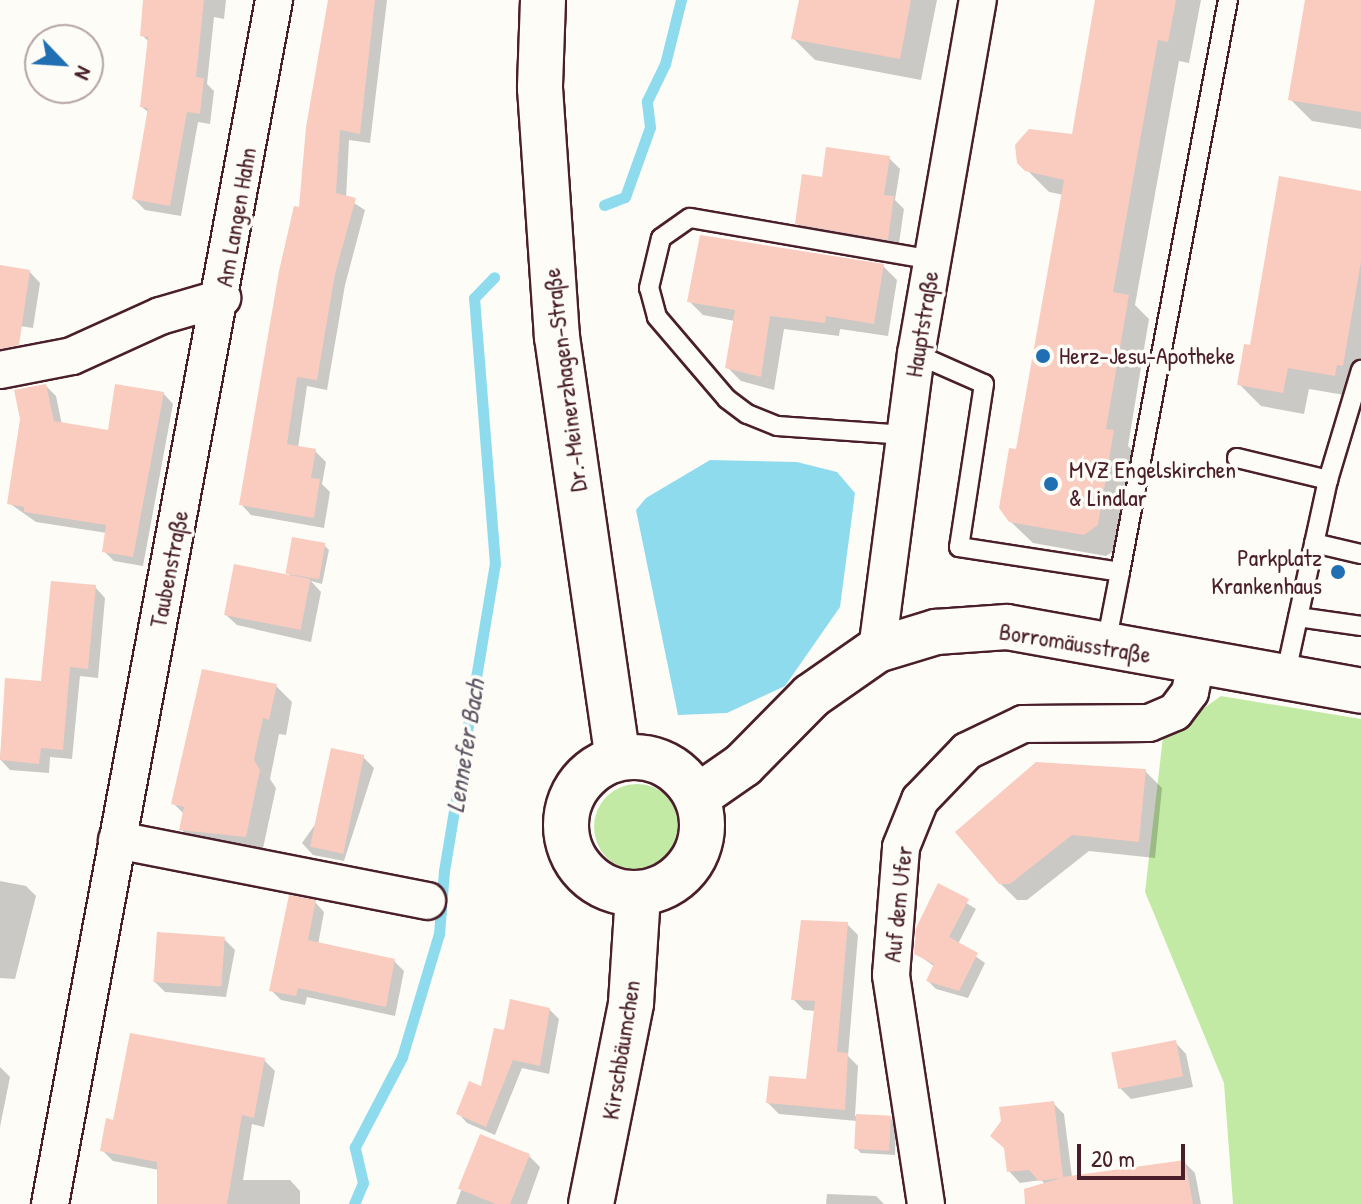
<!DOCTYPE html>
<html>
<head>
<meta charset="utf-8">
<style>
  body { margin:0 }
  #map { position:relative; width:1361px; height:1204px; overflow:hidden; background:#fdfcf7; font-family:"Patrick Hand",sans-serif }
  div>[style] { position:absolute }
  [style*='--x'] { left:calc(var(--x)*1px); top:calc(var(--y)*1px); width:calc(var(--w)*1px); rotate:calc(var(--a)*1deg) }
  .green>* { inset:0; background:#c3eaa5 }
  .round { border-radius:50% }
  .water>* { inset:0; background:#8fdbee }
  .shadow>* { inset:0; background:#0003 }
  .stream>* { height:11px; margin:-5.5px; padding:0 5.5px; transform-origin:5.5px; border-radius:5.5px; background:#8fdbee }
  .building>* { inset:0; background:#facbbf; transform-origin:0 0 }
  .roads { filter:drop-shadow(2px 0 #4a1f2b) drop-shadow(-2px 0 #4a1f2b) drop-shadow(0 2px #4a1f2b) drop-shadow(0 -2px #4a1f2b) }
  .service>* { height:18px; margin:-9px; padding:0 9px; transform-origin:9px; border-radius:9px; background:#fdfcf7 }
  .minor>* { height:36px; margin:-18px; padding:0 18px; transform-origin:18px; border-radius:18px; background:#fdfcf7 }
  .tertiary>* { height:44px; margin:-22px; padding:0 22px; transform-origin:22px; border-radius:22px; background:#fdfcf7 }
  .secondary>* { height:44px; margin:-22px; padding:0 22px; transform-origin:22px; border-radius:22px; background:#fdfcf7 }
  .secondary>.ring { margin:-22px; padding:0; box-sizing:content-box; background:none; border:44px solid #fdfcf7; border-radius:50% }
  .dots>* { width:22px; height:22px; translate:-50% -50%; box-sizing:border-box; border:4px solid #fdfcf7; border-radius:50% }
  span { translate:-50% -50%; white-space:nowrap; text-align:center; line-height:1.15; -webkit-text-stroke:7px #fdfcf7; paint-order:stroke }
  .street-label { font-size:24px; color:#4a1f2b }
  .poi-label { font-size:24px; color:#4a1f2b }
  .left { translate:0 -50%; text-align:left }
  .right { translate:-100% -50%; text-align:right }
  .water-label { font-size:26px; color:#5f5766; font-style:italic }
  .north { position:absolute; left:24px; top:24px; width:80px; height:80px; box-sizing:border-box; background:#fdfcf7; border:2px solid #b5a4a5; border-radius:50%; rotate:115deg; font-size:22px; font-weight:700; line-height:32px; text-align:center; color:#4a1f2b }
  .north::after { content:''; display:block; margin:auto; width:28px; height:36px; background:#1f6fb2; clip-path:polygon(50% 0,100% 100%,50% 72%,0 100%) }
  .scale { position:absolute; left:1077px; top:1144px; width:108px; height:36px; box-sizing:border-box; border:4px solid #4a1f2b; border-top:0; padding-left:10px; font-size:24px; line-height:28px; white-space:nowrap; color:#4a1f2b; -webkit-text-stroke:6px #fdfcf7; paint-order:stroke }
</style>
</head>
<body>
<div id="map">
  <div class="green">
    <i style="clip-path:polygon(1221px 696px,1361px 719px,1361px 1204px,1233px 1204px,1224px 1083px,1145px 892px,1163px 737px)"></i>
    <i class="round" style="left:594px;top:784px;width:86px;height:86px"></i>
  </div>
  <div class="water">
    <i style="clip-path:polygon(710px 460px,797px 462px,837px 472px,855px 493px,840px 607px,785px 686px,727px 713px,678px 715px,636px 510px,646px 498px)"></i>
  </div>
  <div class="shadow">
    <i style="clip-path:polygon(157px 0,226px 0,224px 19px,214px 17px,207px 84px,214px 91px,210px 124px,198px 122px,181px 216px,145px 210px,134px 199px,149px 113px,142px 107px,150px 43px,142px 35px)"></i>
    <i style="clip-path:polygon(329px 0,387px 0,370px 143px,349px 140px,346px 198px,365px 210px,345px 285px,327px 390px,307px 386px,298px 448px,315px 451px,326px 462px,322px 484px,330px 492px,324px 528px,251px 515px,241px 504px,301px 209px)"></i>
    <i style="clip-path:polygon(801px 0,937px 0,921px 80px,815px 60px,793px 38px)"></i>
    <i style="clip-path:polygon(1098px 0,1201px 0,1189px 63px,1179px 61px,1135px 305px,1149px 319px,1128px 446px,1135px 453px,1119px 547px,1106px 556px,1033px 543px,1010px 521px,1017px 451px,1064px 195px,1049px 192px,1019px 162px,1074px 136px)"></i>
    <i style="clip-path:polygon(1307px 0,1361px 0,1361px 129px,1312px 121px,1290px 99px)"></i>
    <i style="clip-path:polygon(889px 158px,900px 169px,895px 200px,904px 209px,898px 250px,808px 234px,797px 223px,824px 179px)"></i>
    <i style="clip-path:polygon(1361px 193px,1361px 386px,1356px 397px,1309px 389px,1304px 414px,1261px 406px,1239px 384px,1252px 348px)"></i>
    <i style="clip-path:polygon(883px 266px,897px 280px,888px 336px,840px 329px,839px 336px,784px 329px,774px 390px,741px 381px,727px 367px,735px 321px,703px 315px,689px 301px)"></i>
    <i style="clip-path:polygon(0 267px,29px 271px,40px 283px,33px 328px,0 323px)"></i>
    <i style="clip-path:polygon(46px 386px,56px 396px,62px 425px,110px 432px,163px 393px,173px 404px,143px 566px,114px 561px,104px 551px,107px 533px,36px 522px,9px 503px)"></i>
    <i style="clip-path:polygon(324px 545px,329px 550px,322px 584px,311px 581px,321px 592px,311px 642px,237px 625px,225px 614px,292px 577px,287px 572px)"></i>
    <i style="clip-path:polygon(95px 587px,105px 598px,98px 678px,80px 676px,72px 759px,50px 757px,49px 773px,10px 770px,0 759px,7px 680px,42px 683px)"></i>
    <i style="clip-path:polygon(276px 686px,292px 702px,286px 735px,279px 734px,270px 779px,276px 788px,262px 853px,198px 846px,181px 829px,184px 814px,173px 803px)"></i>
    <i style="clip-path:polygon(363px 757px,374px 768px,344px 861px,313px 855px,302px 843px)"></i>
    <i style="clip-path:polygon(1145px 771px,1162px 788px,1155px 858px,1089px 851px,1027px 900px,1017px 900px,1000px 883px)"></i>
    <i style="clip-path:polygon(0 881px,26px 886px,36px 896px,15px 979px,0 978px)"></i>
    <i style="clip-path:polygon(939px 886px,976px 909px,958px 944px,985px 963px,968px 998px,936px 989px,928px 981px,935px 967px,916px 953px)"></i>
    <i style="clip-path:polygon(315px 902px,324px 912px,318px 945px,394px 961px,404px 971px,395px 1016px,307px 997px,305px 1005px,281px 1000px,271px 990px)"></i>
    <i style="clip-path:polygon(847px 924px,858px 935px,848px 1056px,858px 1066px,855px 1116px,890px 1118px,896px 1124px,895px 1155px,861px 1153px,856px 1148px,857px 1121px,779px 1114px,768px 1103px,808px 1081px,816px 1011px,804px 1010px,793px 999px)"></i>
    <i style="clip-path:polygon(224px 939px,235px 950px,226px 997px,165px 992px,154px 981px)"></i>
    <i style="clip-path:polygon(549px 1009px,559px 1019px,549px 1074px,522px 1068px,495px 1135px,467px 1123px,458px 1113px,482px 1089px,505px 1032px)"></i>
    <i style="clip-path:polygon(1175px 1042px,1186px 1054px,1193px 1087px,1131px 1099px,1120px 1088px)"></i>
    <i style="clip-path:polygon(264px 1060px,275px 1071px,264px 1127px,252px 1124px,243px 1180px,290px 1180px,300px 1191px,300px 1204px,159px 1204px,159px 1170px,113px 1161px,102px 1150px,114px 1122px)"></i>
    <i style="clip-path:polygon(0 1067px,10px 1077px,0 1127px)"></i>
    <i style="clip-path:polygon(1053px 1103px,1064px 1114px,1072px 1177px,1184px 1162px,1195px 1173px,1201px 1204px,1066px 1204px,1041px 1180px,1020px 1183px,1009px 1171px)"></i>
    <i style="clip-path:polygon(481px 1137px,529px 1156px,540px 1167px,527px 1204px,456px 1204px)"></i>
    <i style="clip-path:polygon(827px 1194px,876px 1196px,884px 1204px,826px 1204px)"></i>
  </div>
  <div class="stream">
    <i style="--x:604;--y:205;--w:22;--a:-21"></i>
    <i style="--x:625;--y:197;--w:74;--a:-70.3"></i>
    <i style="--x:650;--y:127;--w:26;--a:-97"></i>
    <i style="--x:647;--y:101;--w:41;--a:-64.1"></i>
    <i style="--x:665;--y:64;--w:66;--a:-76"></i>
    <i style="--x:354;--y:1204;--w:23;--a:-67"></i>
    <i style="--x:363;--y:1183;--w:37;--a:-103"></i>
    <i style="--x:355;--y:1147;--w:102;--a:-62.4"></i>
    <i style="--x:402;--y:1057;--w:128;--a:-73.3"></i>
    <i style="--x:439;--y:934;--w:63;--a:-85.5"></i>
    <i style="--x:444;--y:871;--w:311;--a:-80.6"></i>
    <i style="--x:495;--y:564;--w:267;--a:-94.5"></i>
    <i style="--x:474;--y:298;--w:29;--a:-46"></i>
  </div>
  <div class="building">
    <i style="clip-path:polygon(143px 0,204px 0,196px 77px,204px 78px,200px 114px,187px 112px,170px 206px,132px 199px,148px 108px,140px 107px,148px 37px,140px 36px)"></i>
    <i style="clip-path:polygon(328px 0,375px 0,360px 134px,340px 130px,336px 193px,356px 198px,335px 274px,317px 380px,297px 377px,287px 444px,316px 449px,311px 478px,320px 479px,314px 518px,239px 505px,279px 271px,294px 206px,299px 207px,306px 127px)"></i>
    <i style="clip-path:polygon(799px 0,911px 0,900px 59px,791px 39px)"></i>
    <i style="clip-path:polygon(1095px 0,1176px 0,1168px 42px,1158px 40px,1113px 292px,1129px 295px,1106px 429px,1114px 430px,1098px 525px,1084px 535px,1009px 522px,999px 508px,1009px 448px,1016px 449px,1064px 180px,1025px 171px,1017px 163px,1015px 145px,1029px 129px,1072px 134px)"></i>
    <i style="clip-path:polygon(1305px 0,1361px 0,1361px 112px,1288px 100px)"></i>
    <i style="clip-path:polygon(826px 147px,890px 156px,884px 195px,894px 196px,888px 240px,795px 224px,802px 174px,822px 177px)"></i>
    <i style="clip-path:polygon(1279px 176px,1361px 191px,1361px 262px,1343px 366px,1337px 365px,1335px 376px,1288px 368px,1283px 393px,1237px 385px,1244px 344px,1250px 345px)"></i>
    <i style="clip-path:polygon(700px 235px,884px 264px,874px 324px,826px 316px,825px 323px,770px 316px,761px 377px,725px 368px,735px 310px,687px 302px)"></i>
    <i style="clip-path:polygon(0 265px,30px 270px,19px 345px,0 349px)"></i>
    <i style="clip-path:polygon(46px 384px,54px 421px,108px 430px,115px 384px,164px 392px,133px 557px,102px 552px,106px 525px,24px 512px,24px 507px,7px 504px,20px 419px,14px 390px)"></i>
    <i style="left:292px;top:537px;width:34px;height:37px;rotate:10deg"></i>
    <i style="left:234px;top:564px;width:78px;height:52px;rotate:11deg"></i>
    <i style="clip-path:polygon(51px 581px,96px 585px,88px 669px,70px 667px,63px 750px,41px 748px,39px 764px,0 760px,5px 678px,41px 681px)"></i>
    <i style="clip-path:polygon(202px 669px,277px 684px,269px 720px,263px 718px,254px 760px,260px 770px,246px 837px,179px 830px,184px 807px,171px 804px)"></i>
    <i style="left:331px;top:748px;width:34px;height:101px;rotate:12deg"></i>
    <i style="clip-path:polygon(1036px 762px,1146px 769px,1139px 842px,1072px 835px,1010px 884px,999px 884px,955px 832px)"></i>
    <i style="clip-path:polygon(938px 883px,969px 899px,949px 937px,978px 953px,959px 991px,926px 981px,934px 964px,914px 954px,916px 928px)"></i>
    <i style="clip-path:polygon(289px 895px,316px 900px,308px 940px,395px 959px,386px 1007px,298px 988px,296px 996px,269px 991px)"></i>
    <i style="clip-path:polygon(801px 920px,848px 922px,837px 1052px,848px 1053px,845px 1110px,766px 1103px,769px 1076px,806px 1079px,815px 1001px,791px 1000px)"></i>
    <i style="left:157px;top:932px;width:68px;height:50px;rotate:4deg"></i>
    <i style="clip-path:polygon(510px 999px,550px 1008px,540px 1066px,513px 1060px,486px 1127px,456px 1114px,469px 1081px,481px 1086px,494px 1028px,504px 1030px)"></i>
    <i style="clip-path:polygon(130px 1033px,265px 1058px,254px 1118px,242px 1115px,227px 1204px,157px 1204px,157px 1162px,100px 1151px,106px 1118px,113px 1120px)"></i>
    <i style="left:1176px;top:1040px;width:37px;height:66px;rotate:79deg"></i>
    <i style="clip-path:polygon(1054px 1101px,1063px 1177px,1185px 1160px,1193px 1204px,1025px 1204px,1024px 1189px,1061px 1178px,1039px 1181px,1029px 1170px,1007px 1172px,1004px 1148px,990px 1136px,1001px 1121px,999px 1107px)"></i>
    <i style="left:856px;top:1114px;width:35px;height:35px;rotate:3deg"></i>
    <i style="left:480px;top:1134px;width:54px;height:59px;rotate:22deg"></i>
  </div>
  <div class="roads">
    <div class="service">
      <i style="--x:916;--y:354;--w:74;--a:23.8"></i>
      <i style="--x:984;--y:384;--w:165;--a:98.7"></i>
      <i style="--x:959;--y:547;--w:163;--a:8.8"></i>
      <i style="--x:1120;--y:572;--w:73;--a:101"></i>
      <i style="--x:906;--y:435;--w:129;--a:-176"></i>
      <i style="--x:777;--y:426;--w:32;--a:-158"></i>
      <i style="--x:747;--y:414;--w:25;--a:-143"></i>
      <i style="--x:727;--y:399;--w:108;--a:-130.5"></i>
      <i style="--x:657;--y:317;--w:30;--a:-105"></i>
      <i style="--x:649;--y:288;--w:51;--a:-76.5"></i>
      <i style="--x:661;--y:238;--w:35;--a:-35"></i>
      <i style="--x:690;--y:218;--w:247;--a:9.8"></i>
      <i style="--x:1237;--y:458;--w:94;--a:13.6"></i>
      <i style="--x:1314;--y:543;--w:48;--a:13.2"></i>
      <i style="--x:1120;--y:572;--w:582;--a:-79.31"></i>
      <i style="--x:1298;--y:617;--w:64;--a:8.1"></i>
      <i style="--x:1285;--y:677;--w:202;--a:-77.7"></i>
      <i style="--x:1328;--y:480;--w:115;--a:-73.3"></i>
    </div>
    <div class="minor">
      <i style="--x:0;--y:370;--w:73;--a:-11"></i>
      <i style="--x:72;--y:356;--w:97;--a:-24.4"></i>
      <i style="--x:160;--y:316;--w:65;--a:-16.2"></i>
      <i style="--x:877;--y:650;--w:299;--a:-82.5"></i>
      <i style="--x:916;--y:354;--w:359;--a:-80.1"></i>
      <i style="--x:117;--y:840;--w:316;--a:11.1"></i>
      <i style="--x:50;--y:1204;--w:1225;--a:-79.46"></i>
      <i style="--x:926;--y:1204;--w:232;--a:-98.7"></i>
      <i style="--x:891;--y:975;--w:128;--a:-85.5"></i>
      <i style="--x:901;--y:847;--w:51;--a:-68"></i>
      <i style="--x:920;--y:800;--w:68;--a:-46.2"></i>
      <i style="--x:967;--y:751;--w:62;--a:-25.7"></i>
      <i style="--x:1023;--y:724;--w:126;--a:-0.5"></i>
      <i style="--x:1149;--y:723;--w:28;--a:-23"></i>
      <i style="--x:1175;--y:712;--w:25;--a:-53"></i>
      <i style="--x:1190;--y:692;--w:29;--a:-78"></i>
    </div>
    <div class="tertiary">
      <i style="--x:697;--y:797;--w:56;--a:-34.8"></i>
      <i style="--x:743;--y:765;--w:97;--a:-45.4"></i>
      <i style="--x:811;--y:696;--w:80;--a:-34.9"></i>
      <i style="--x:877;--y:650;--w:62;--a:-17"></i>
      <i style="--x:936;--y:632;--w:71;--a:-4"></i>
      <i style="--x:1007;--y:627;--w:360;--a:10.2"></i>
    </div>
    <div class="secondary">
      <i style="--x:543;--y:0;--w:88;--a:92"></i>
      <i style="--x:540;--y:88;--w:250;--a:86.1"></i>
      <i style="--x:557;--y:337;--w:425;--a:81.8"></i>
      <i class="ring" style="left:566px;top:757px;width:92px;height:92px"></i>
      <i style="--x:591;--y:1204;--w:205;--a:-78.7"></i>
      <i style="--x:631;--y:1003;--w:109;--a:-86.3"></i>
    </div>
  </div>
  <div class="dots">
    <i style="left:1043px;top:356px;background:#1f6fb2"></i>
    <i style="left:1051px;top:484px;background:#1f6fb2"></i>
    <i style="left:1338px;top:572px;background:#1f6fb2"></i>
  </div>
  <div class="street-label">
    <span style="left:236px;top:217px;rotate:-80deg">Am Langen Hahn</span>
    <span style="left:922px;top:324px;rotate:-81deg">Hauptstraße</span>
    <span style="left:565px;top:380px;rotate:-97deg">Dr.-Meinerzhagen-Straße</span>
    <span style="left:169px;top:569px;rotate:-79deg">Taubenstraße</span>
    <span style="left:1075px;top:643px;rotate:9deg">Borromäusstraße</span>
    <span style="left:898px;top:904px;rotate:-84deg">Auf dem Ufer</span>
    <span style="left:621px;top:1050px;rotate:-81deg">Kirschbäumchen</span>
  </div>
  <div class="poi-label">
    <span class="left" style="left:1059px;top:356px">Herz-Jesu-Apotheke</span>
    <span class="left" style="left:1069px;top:484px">MVZ Engelskirchen<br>&amp; Lindlar</span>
    <span class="right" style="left:1322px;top:572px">Parkplatz<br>Krankenhaus</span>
  </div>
  <div class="water-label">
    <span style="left:465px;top:746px;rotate:-81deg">Lennefer Bach</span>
  </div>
  <div class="north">N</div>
  <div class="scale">20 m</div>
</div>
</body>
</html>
